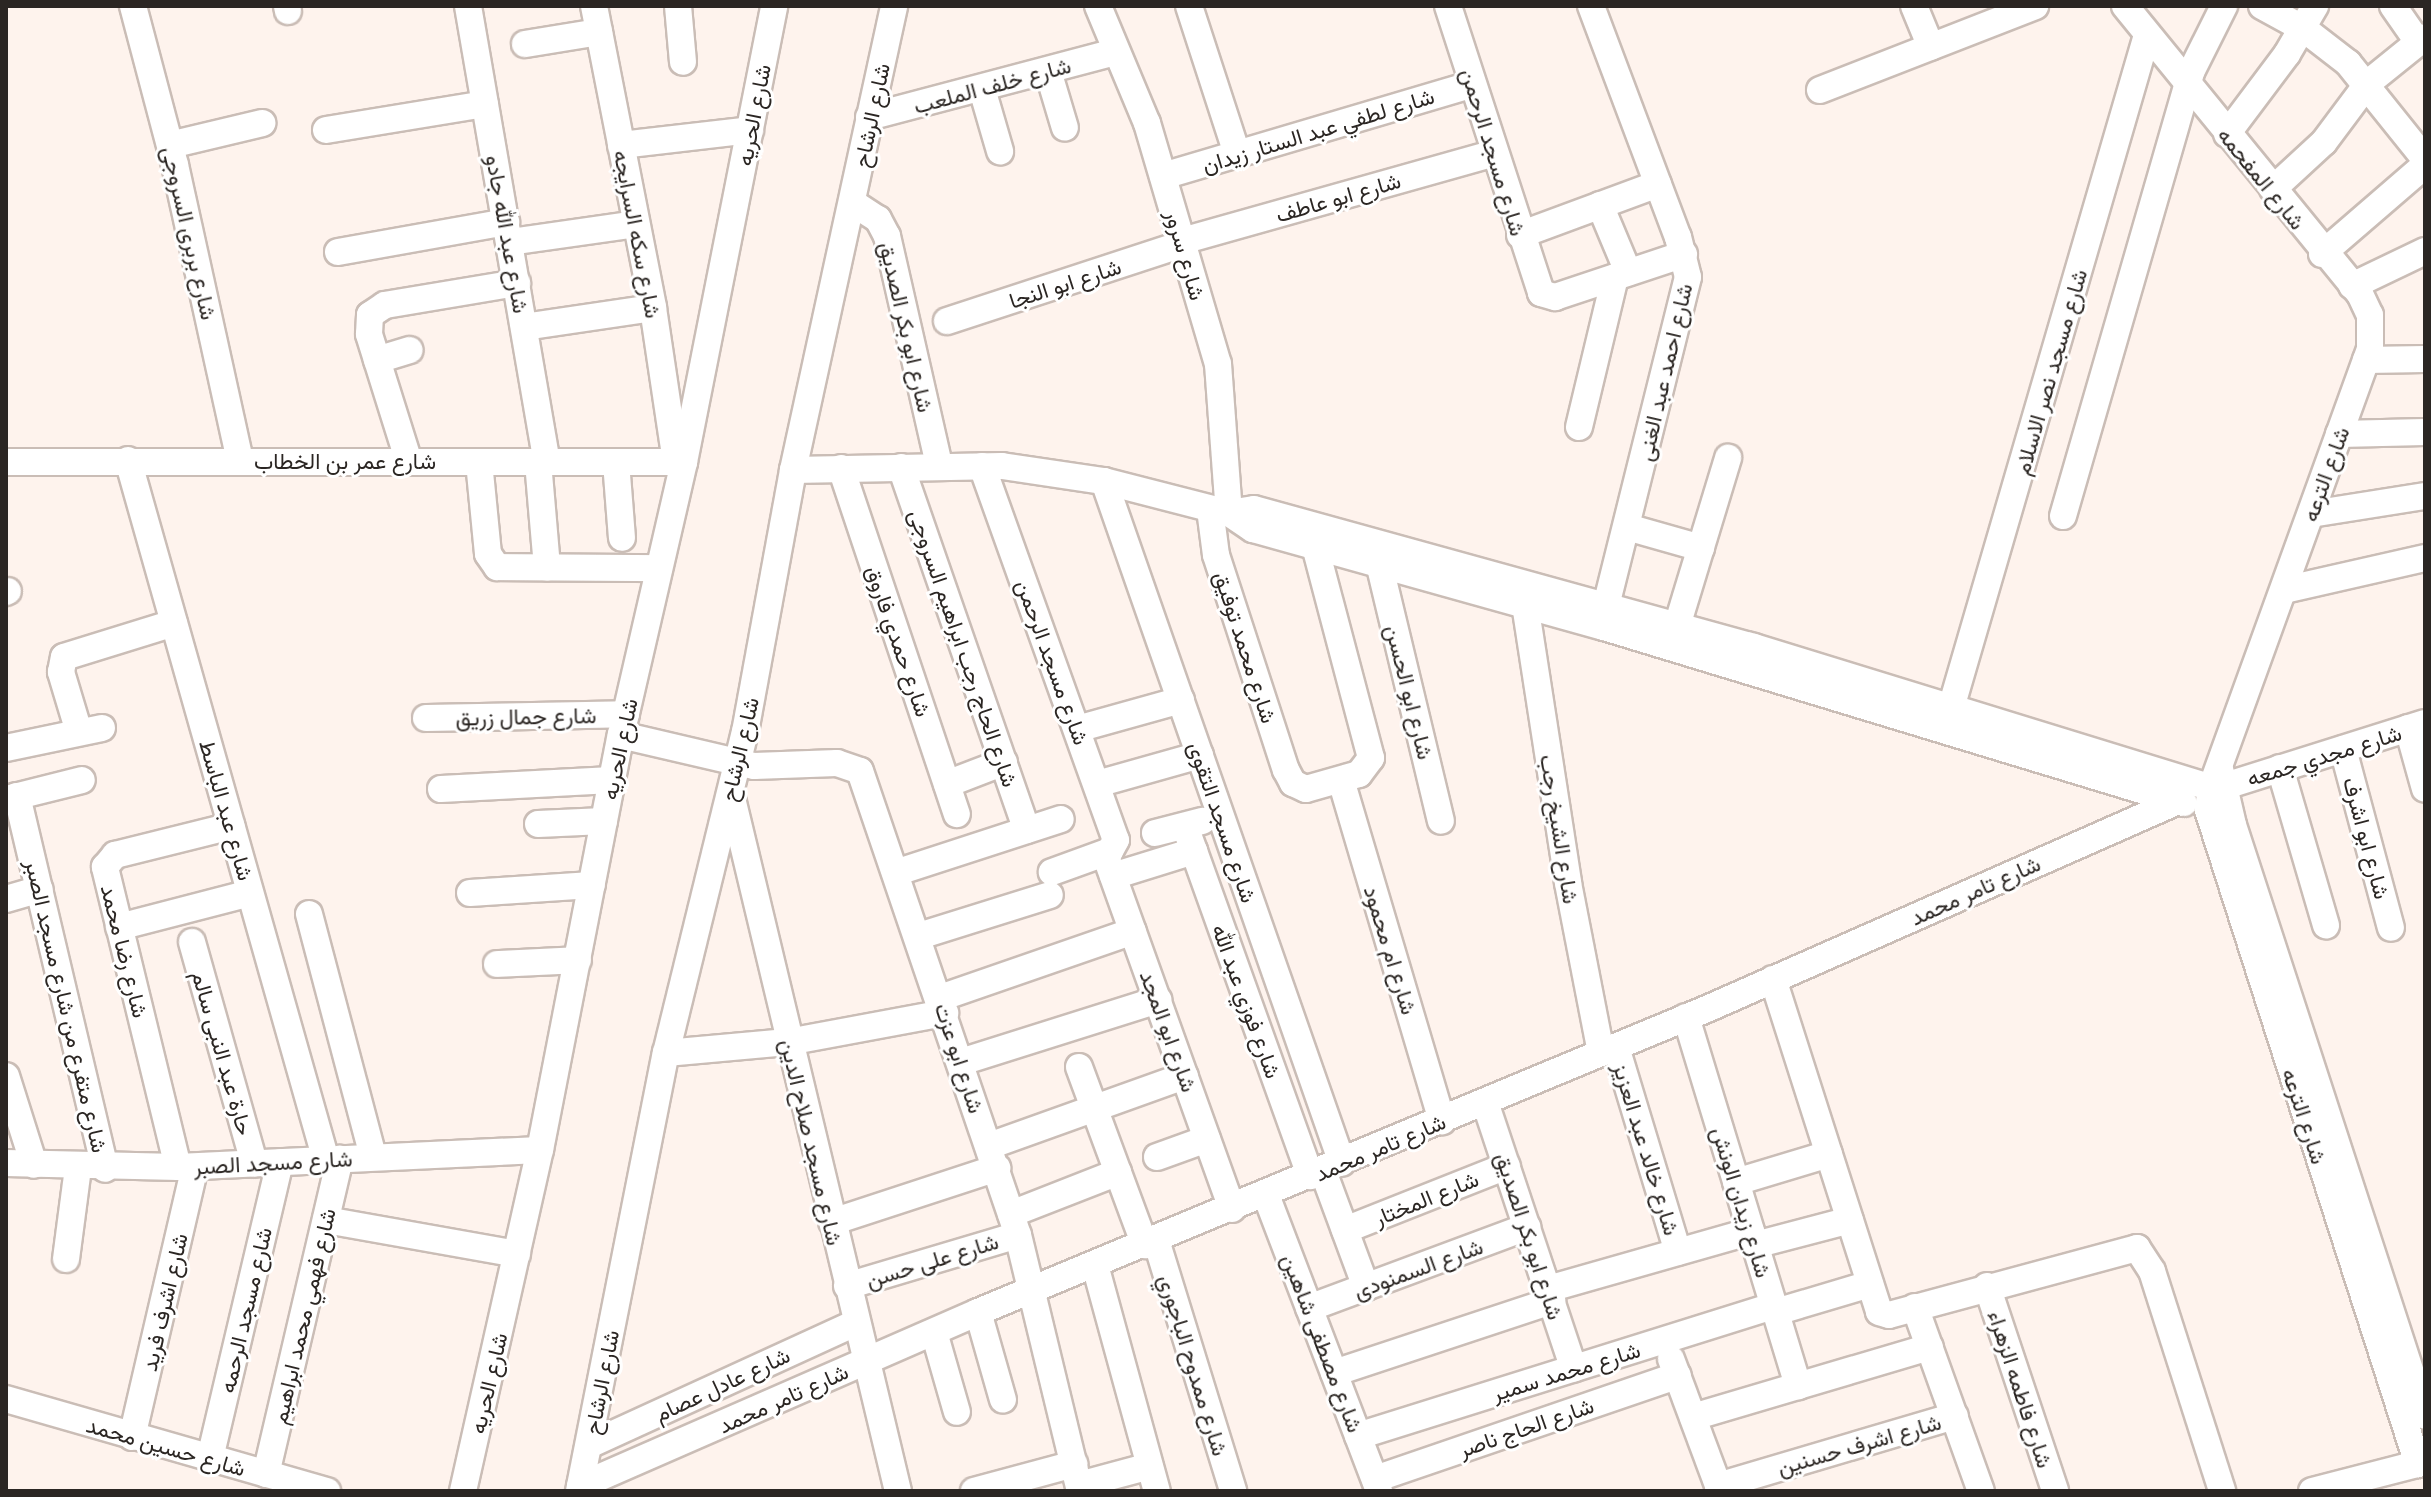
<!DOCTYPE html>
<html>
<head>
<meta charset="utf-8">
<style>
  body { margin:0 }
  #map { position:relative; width:2431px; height:1497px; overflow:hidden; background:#fef3ed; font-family:"Golos Text",Vazirmatn,sans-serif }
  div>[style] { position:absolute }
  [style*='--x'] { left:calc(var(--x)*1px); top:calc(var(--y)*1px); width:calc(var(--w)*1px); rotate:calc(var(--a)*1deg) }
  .roads { filter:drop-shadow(2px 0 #cabdb6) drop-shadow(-2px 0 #cabdb6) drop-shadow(0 2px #cabdb6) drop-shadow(0 -2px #cabdb6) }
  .minor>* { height:26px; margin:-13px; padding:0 13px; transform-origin:13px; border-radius:13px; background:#fff }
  span { translate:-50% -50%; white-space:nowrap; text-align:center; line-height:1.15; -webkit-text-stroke:6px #fff; paint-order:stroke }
  .street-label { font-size:22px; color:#2b2623 }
  .frame { position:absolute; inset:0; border:8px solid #2b2623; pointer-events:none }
</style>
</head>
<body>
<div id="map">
  <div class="roads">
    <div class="minor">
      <i style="--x:133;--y:6;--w:164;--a:75.2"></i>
      <i style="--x:175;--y:165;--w:303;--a:77.6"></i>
      <i style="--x:287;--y:6;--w:5;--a:79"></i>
      <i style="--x:468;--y:6;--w:463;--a:80.2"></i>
      <i style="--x:594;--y:6;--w:308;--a:78.9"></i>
      <i style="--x:653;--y:308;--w:156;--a:81.5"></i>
      <i style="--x:678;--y:6;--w:56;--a:84.9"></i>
      <i style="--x:1098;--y:6;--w:127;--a:67.3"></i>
      <i style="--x:1147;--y:123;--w:251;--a:73.6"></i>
      <i style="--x:1218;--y:364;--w:149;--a:85.8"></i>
      <i style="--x:1189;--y:6;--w:156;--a:72"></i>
      <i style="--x:1448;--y:6;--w:302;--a:72"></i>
      <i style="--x:1541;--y:293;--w:15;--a:16"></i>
      <i style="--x:1555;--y:297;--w:136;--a:-18.4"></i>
      <i style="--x:1591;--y:6;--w:247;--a:69.4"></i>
      <i style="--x:1678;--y:237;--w:41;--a:76"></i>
      <i style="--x:1688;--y:277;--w:340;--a:104"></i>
      <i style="--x:1914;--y:6;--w:44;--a:67.5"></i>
      <i style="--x:2125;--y:6;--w:372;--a:50.8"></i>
      <i style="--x:2360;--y:294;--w:23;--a:65"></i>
      <i style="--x:2370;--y:315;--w:34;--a:90"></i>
      <i style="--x:2370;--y:349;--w:467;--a:109.9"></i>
      <i style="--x:2211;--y:788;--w:22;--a:98"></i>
      <i style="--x:2208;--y:810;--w:687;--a:72.2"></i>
      <i style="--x:2262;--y:6;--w:48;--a:28.7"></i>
      <i style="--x:2304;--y:29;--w:56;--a:37.7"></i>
      <i style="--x:2348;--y:63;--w:123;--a:51.3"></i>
      <i style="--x:2393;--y:6;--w:44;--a:55.2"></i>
      <i style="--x:525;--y:44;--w:75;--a:-9.2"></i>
      <i style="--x:1048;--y:71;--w:59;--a:73.4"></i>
      <i style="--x:982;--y:89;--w:65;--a:73.8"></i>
      <i style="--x:1820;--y:90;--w:231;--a:-21.3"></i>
      <i style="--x:869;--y:117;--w:254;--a:-14.8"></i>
      <i style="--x:326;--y:130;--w:161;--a:-9.3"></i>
      <i style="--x:2227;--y:134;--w:100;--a:-53.1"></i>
      <i style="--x:2287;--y:54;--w:56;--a:-59.7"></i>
      <i style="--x:170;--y:145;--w:95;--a:-13.4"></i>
      <i style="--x:621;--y:145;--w:130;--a:-6.6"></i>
      <i style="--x:1163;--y:176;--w:323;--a:-16.5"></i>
      <i style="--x:2273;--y:189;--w:69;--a:-42.7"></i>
      <i style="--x:2324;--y:142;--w:74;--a:-53.3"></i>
      <i style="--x:2368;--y:83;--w:73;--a:-38.9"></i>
      <i style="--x:853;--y:203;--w:30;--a:33"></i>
      <i style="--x:878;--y:219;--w:19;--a:62"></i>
      <i style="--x:887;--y:236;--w:235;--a:77.2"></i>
      <i style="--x:1600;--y:205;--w:73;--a:67.3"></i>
      <i style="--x:1520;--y:235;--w:147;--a:-20.3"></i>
      <i style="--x:1182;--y:241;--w:325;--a:-15.7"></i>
      <i style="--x:510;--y:242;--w:127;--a:-8.1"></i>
      <i style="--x:338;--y:252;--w:171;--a:-10.1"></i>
      <i style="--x:2322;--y:254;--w:136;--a:-40.8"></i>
      <i style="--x:2352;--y:286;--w:81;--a:-25.6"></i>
      <i style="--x:947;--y:321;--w:248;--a:-18.1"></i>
      <i style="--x:524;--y:327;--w:130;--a:-8.4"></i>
      <i style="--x:377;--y:360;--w:34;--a:-17"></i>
      <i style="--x:2366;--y:360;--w:59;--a:-1"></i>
      <i style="--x:1579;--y:427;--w:154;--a:-76.5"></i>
      <i style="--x:2339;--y:434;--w:86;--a:-1.3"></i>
      <i style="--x:128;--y:460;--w:727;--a:74.21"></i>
      <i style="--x:6;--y:462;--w:678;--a:0"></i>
      <i style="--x:409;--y:462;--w:134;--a:-107.4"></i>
      <i style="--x:369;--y:334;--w:19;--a:-87"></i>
      <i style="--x:370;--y:315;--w:18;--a:-34"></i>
      <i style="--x:385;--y:305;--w:134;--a:-9.5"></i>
      <i style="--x:479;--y:462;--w:92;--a:84.4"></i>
      <i style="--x:488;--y:554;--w:16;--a:55"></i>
      <i style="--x:497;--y:567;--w:162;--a:0.4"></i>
      <i style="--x:538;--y:462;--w:106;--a:85.1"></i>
      <i style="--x:616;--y:462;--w:76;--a:85.5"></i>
      <i style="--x:982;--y:466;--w:397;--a:70.3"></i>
      <i style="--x:1116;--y:840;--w:13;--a:119"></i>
      <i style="--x:1110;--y:851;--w:62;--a:160.1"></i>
      <i style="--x:901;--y:467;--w:384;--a:70.9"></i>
      <i style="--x:841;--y:468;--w:365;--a:71.5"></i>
      <i style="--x:793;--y:470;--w:209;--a:-1.1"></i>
      <i style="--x:1002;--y:466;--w:103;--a:8.4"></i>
      <i style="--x:1104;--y:481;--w:129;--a:14.4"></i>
      <i style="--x:1229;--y:513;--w:29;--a:34"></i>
      <i style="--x:1253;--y:529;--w:364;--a:15.6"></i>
      <i style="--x:1604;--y:627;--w:606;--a:16.88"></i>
      <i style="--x:1104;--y:481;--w:722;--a:70.76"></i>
      <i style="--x:1210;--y:509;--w:46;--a:82.6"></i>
      <i style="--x:1216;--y:555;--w:226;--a:72"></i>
      <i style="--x:1286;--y:770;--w:15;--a:62"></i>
      <i style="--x:1293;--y:783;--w:14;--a:25"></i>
      <i style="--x:1306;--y:789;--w:55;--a:-15.8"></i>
      <i style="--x:1359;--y:774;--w:20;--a:-53"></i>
      <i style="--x:1371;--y:758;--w:219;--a:-104.8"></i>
      <i style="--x:1229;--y:513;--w:25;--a:-9"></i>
      <i style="--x:1254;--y:509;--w:519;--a:15.43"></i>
      <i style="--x:1754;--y:647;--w:478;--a:17.1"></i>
      <i style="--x:2311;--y:514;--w:115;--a:-9"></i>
      <i style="--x:2063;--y:516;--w:464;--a:-73.9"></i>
      <i style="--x:2192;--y:70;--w:72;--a:-63.4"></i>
      <i style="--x:1627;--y:527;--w:77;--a:15.8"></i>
      <i style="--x:1379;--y:563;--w:265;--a:76.5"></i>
      <i style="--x:2284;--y:590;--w:145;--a:-12.8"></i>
      <i style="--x:6;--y:592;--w:2;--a:-27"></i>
      <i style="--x:1525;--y:604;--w:282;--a:81.2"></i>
      <i style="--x:1568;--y:883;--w:173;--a:79"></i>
      <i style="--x:1677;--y:626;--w:176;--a:-73.1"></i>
      <i style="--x:1951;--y:708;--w:701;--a:-73.76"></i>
      <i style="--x:426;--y:718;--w:200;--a:-1.1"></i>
      <i style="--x:2408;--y:728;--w:63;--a:74.4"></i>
      <i style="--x:1077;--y:729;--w:108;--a:-15.6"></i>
      <i style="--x:79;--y:732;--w:63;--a:-106.7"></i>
      <i style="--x:61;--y:672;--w:15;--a:-79"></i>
      <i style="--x:64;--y:657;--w:115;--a:-17.2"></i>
      <i style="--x:621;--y:735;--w:137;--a:13.1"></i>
      <i style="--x:754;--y:766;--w:83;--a:-2.1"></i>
      <i style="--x:837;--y:763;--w:24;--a:19"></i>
      <i style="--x:860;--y:771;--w:490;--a:71.2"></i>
      <i style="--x:1018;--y:1235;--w:263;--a:76.4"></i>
      <i style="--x:6;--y:748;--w:98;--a:-11.8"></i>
      <i style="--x:2343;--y:749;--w:185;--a:75"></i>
      <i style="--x:2280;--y:768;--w:164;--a:73.7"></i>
      <i style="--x:2220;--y:769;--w:57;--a:76.9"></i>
      <i style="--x:2233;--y:825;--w:621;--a:72"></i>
      <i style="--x:1341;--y:780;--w:356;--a:73.5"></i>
      <i style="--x:947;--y:784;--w:61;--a:-21.1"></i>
      <i style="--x:1097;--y:784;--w:107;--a:-15.7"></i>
      <i style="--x:2222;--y:787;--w:213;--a:-17.5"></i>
      <i style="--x:441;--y:789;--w:171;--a:-3"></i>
      <i style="--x:731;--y:794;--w:717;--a:76.53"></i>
      <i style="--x:17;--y:796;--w:383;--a:76.7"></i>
      <i style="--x:6;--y:799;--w:78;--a:-14"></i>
      <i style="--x:538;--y:824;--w:66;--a:-2.6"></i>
      <i style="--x:1185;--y:826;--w:372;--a:70.3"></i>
      <i style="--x:1155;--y:833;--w:49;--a:-14.3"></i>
      <i style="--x:1105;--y:854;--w:377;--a:70.3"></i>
      <i style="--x:898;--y:872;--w:171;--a:-18"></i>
      <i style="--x:1113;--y:876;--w:85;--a:-17.2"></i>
      <i style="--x:470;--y:893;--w:122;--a:-3.8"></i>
      <i style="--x:6;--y:899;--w:35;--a:-16"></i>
      <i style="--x:309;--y:914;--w:251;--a:75.2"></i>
      <i style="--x:119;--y:927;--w:135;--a:-14.5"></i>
      <i style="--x:919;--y:936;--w:137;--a:-17.4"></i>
      <i style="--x:192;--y:942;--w:230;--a:74.3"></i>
      <i style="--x:497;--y:964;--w:81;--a:-2.8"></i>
      <i style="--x:1773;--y:979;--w:349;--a:72.3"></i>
      <i style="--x:1879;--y:1312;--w:10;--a:17"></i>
      <i style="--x:1889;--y:1315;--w:257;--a:-15.1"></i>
      <i style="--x:2137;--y:1248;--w:27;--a:57"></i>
      <i style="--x:2152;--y:1271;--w:231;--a:72.3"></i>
      <i style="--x:940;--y:998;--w:204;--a:-19.1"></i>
      <i style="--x:1686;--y:1017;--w:386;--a:73.1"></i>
      <i style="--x:1616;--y:1047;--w:214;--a:73.2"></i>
      <i style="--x:666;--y:1053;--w:122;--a:-5.2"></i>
      <i style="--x:788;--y:1042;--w:160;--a:-10.5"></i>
      <i style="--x:961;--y:1062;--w:207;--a:-17.5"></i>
      <i style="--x:1079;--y:1067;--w:190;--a:69.7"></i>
      <i style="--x:6;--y:1076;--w:93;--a:72.5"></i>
      <i style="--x:1485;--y:1102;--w:281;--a:71.6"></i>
      <i style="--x:989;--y:1146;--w:208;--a:-19.7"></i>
      <i style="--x:1157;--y:1157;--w:53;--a:-19.8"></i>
      <i style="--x:6;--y:1163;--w:172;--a:1.3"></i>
      <i style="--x:178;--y:1167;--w:362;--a:-2.7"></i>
      <i style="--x:178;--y:1167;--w:309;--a:-103.7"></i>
      <i style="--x:105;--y:867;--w:16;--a:-50"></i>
      <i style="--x:115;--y:855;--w:120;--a:-14"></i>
      <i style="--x:1323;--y:1171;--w:124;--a:69.7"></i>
      <i style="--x:1736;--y:1182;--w:97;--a:-16.8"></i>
      <i style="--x:1266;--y:1195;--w:317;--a:69.1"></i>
      <i style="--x:1011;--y:1214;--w:115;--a:-21.4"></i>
      <i style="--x:326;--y:1220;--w:194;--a:10.1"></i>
      <i style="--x:832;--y:1222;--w:174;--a:-18.1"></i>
      <i style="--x:1345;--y:1230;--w:174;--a:-21.6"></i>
      <i style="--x:1156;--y:1240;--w:263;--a:72.9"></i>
      <i style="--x:1755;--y:1245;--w:98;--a:-14.7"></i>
      <i style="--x:66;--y:1259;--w:92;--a:-82.5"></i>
      <i style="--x:1095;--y:1265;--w:234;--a:74.7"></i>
      <i style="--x:847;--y:1286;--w:178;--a:-16.6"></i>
      <i style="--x:1987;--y:1286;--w:216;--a:71.6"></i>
      <i style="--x:1548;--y:1289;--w:211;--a:-15.9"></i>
      <i style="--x:1915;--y:1307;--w:195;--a:70.3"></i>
      <i style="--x:1309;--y:1308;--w:233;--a:-20.4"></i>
      <i style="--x:978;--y:1312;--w:91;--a:74.1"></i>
      <i style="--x:1776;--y:1312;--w:98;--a:-16.6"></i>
      <i style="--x:934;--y:1332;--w:83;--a:74"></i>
      <i style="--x:1671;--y:1359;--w:141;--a:69.6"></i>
      <i style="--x:1334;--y:1373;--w:230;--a:-18.3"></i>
      <i style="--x:6;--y:1399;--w:334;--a:16"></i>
      <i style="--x:1693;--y:1417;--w:247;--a:-16.5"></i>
      <i style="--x:1358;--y:1436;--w:436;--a:-17.4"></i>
      <i style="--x:132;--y:1437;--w:277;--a:-76.9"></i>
      <i style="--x:589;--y:1445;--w:293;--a:-24.6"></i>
      <i style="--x:210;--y:1458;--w:304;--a:-76.7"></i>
      <i style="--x:266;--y:1474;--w:324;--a:-76.8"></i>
      <i style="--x:1375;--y:1479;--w:320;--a:-18.9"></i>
      <i style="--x:1079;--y:1485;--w:73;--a:-15"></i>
      <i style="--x:580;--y:1486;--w:434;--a:-23.6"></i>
      <i style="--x:978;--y:1312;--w:792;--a:-22.58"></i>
      <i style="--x:1709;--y:1008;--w:513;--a:-23.81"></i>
      <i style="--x:1718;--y:1486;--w:247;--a:-16.5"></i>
      <i style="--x:463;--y:1491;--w:350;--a:-77.3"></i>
      <i style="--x:540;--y:1150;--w:423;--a:-79"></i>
      <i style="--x:621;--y:735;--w:280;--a:-77"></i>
      <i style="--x:684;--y:462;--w:465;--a:-78.8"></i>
      <i style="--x:579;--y:1491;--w:447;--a:-78.8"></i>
      <i style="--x:666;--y:1053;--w:331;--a:-76.2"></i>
      <i style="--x:745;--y:732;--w:266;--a:-79.6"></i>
      <i style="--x:793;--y:470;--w:475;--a:-77.7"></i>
      <i style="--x:974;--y:1491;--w:104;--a:-15.1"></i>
      <i style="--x:2312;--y:1491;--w:117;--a:-14.4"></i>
    </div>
  </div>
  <div class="street-label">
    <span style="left:992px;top:85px;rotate:-15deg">شارع خلف الملعب</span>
    <span style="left:753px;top:115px;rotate:-79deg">شارع الحريه</span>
    <span style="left:871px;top:115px;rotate:-78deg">شارع الرشاح</span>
    <span style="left:1318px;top:130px;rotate:-17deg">شارع لطفي عبد الستار زيدان</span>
    <span style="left:1494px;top:152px;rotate:73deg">شارع مسجد الرحمن</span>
    <span style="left:2262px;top:178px;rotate:51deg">شارع المفحمه</span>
    <span style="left:1338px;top:197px;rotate:-16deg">شارع ابو عاطف</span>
    <span style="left:190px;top:233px;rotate:77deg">شارع بربرى السروجى</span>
    <span style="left:508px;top:234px;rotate:80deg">شارع عبد الله جادو</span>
    <span style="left:638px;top:234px;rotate:79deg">شارع سكه السرايجه</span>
    <span style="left:1186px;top:255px;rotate:74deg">شارع سرور</span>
    <span style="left:1065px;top:283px;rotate:-18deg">شارع ابو النجا</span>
    <span style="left:907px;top:327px;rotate:77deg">شارع ابو بكر الصديق</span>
    <span style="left:1664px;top:372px;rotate:-77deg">شارع احمد عبد الغنى</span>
    <span style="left:2050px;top:372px;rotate:-74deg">شارع مسجد نصر الاسلام</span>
    <span style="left:345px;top:461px">شارع عمر بن الخطاب</span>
    <span style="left:2325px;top:474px;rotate:-70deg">شارع الترعه</span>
    <span style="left:899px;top:641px;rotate:71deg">شارع حمدي فاروق</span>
    <span style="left:1246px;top:647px;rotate:72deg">شارع محمد توفيق</span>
    <span style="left:964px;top:648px;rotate:71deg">شارع الحاج رجب ابراهيم السروجى</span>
    <span style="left:1053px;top:662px;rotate:70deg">شارع مسجد الرحمن</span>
    <span style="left:1410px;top:692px;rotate:76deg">شارع ابو الحسن</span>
    <span style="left:526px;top:716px;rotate:-1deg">شارع جمال زريق</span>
    <span style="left:619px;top:749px;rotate:-78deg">شارع الحريه</span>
    <span style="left:739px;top:749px;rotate:-77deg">شارع الرشاح</span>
    <span style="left:2324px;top:755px;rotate:-17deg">شارع مجدي جمعه</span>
    <span style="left:227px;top:810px;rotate:74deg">شارع عبد الباسط</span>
    <span style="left:1223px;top:822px;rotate:71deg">شارع مسجد التقوى</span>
    <span style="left:1560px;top:829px;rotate:81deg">شارع الشيخ رجب</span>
    <span style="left:2367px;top:838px;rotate:75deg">شارع ابو اشرف</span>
    <span style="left:1975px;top:890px;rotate:-24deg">شارع تامر محمد</span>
    <span style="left:1391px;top:950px;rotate:73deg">شارع ام محمود</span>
    <span style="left:125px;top:951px;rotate:76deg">شارع رضا محمد</span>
    <span style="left:1247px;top:1001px;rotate:70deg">شارع فوزي عبد الله</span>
    <span style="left:67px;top:1006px;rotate:77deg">شارع متفرع من شارع مسجد الصبر</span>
    <span style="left:1169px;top:1031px;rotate:70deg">شارع ابو المجد</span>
    <span style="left:223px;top:1053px;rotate:74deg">حارة عبد النبى سالم</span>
    <span style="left:960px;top:1058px;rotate:72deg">شارع ابو عزت</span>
    <span style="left:2305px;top:1116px;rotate:72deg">شارع الترعه</span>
    <span style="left:812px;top:1142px;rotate:77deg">شارع مسجد صلاح الدين</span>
    <span style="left:1380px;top:1147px;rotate:-23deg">شارع تامر محمد</span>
    <span style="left:1647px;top:1149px;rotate:73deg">شارع خالد عبد العزيز</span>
    <span style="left:273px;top:1162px;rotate:-3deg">شارع مسجد الصبر</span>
    <span style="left:1426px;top:1198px;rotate:-22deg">شارع المختار</span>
    <span style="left:1742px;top:1202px;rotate:73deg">شارع زيدان الونش</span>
    <span style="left:1530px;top:1236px;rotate:72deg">شارع ابو بكر الصديق</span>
    <span style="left:932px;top:1260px;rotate:-17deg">شارع على حسن</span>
    <span style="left:1418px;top:1268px;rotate:-20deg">شارع السمنودى</span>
    <span style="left:164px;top:1302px;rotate:-77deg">شارع اشرف فريد</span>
    <span style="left:245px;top:1310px;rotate:-77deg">شارع مسجد الرحمه</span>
    <span style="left:303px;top:1316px;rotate:-77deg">شارع فهمي محمد ابراهيم</span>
    <span style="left:1323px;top:1343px;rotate:69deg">شارع مصطفى شاهين</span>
    <span style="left:1194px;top:1365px;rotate:73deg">شارع ممدوح الباجوري</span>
    <span style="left:1566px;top:1371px;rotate:-17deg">شارع محمد سمير</span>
    <span style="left:601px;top:1382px;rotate:-79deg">شارع الرشاح</span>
    <span style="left:488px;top:1383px;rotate:-77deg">شارع الحريه</span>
    <span style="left:722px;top:1384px;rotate:-25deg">شارع عادل عصام</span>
    <span style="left:2021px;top:1389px;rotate:72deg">شارع فاطمه الزهراء</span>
    <span style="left:783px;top:1398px;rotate:-24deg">شارع تامر محمد</span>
    <span style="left:1526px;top:1427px;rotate:-19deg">شارع الحاج ناصر</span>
    <span style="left:1859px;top:1444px;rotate:-16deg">شارع اشرف حسنين</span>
    <span style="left:166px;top:1446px;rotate:16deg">شارع حسين محمد</span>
  </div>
  <div class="frame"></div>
</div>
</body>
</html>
